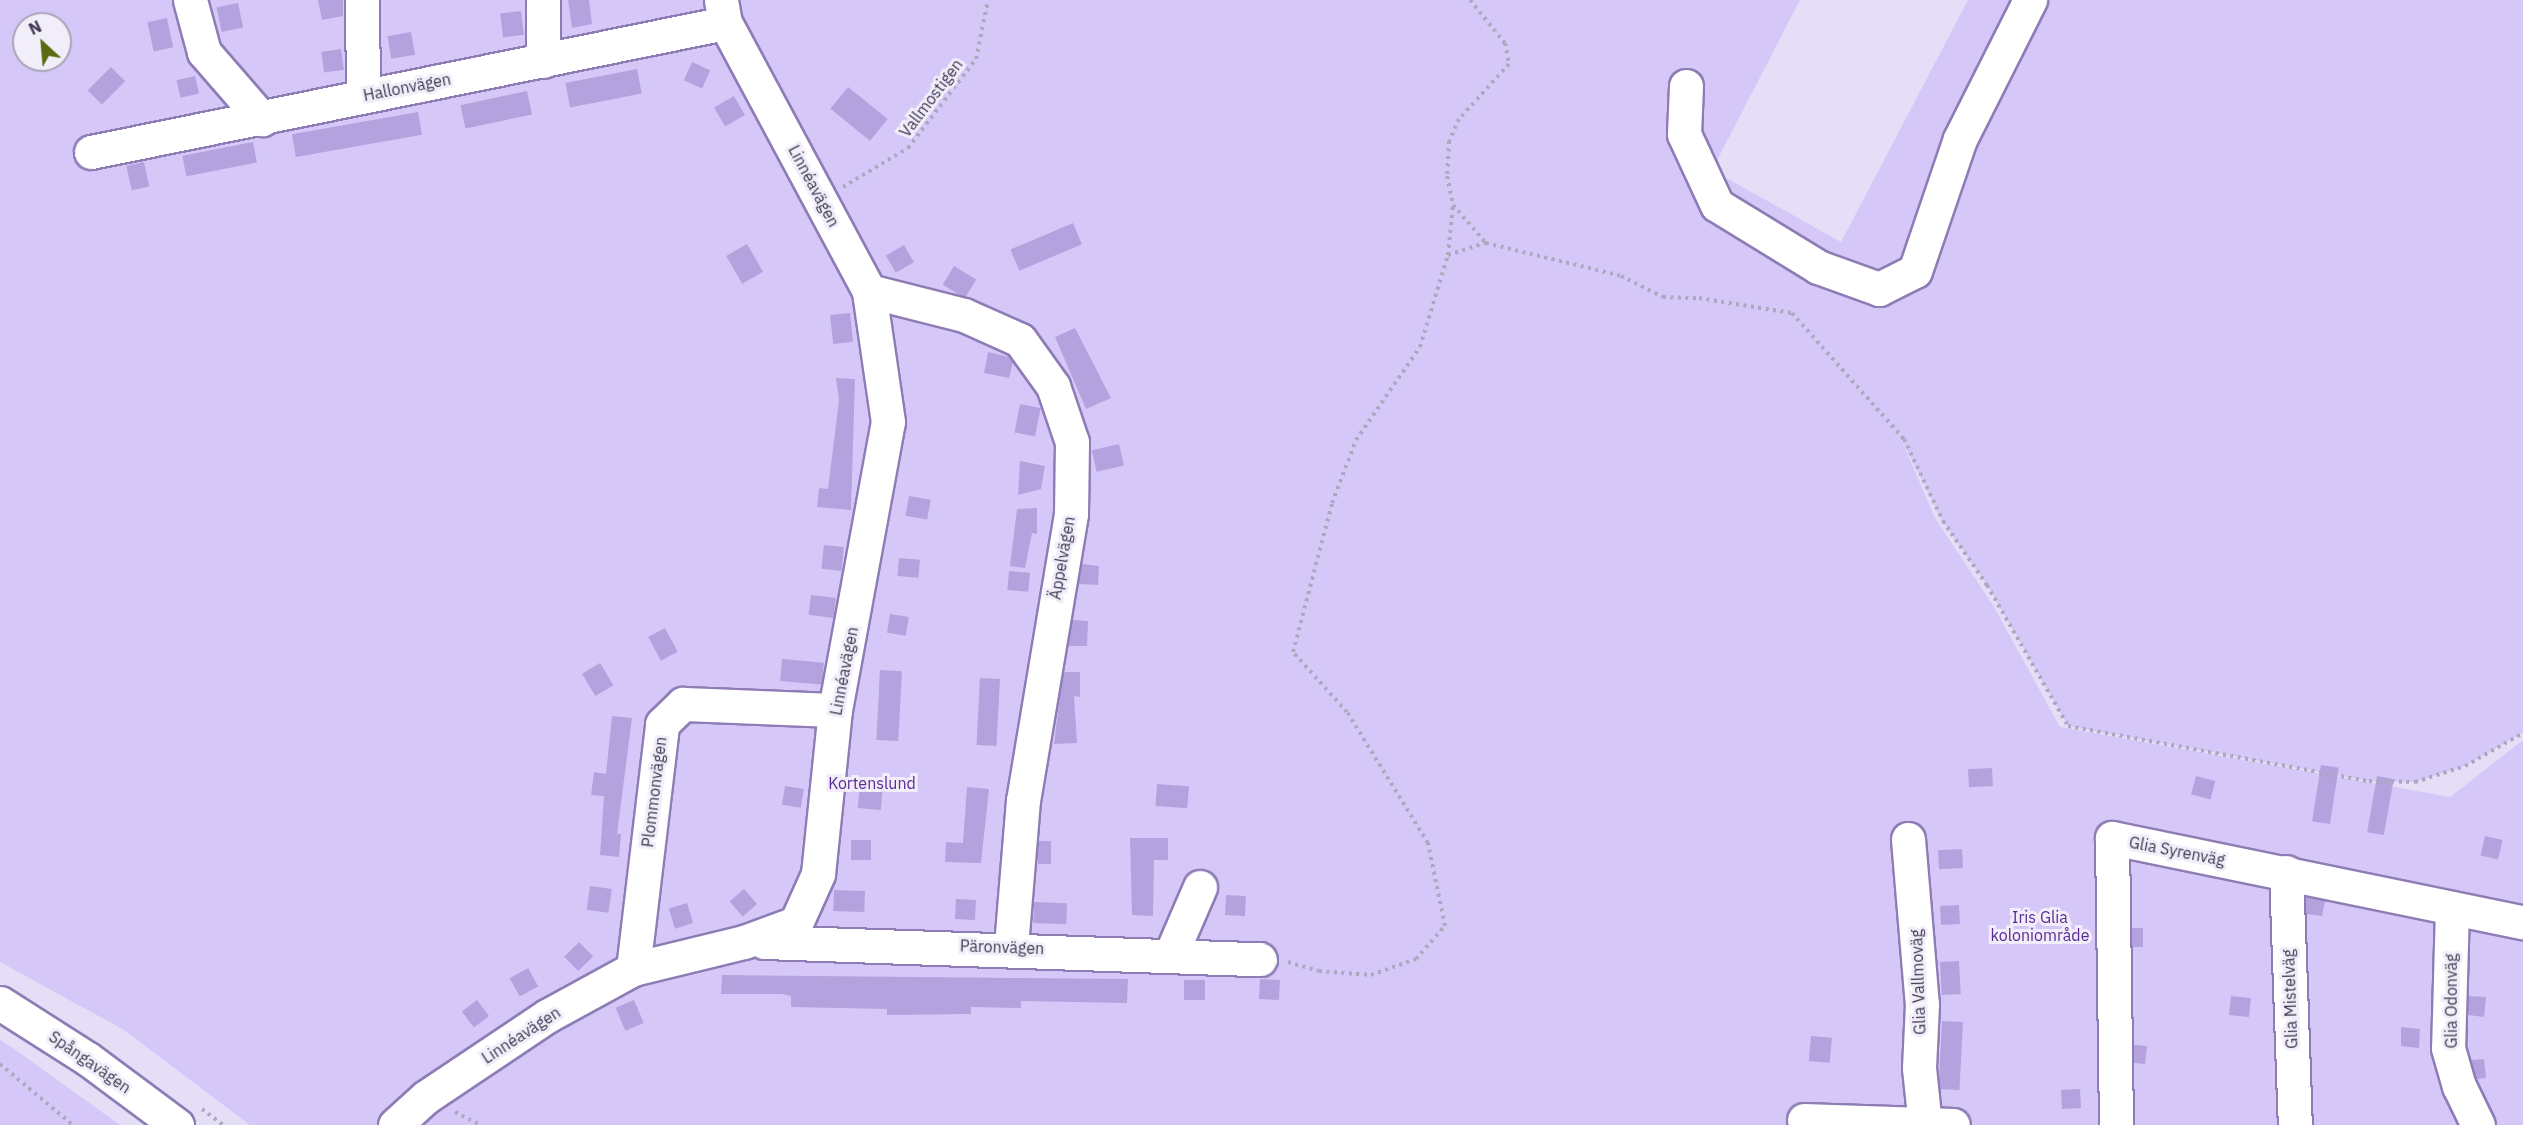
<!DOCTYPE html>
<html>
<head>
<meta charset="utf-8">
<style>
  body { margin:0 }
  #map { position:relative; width:2523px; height:1125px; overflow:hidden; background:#e5def7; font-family:"IBM Plex Sans",sans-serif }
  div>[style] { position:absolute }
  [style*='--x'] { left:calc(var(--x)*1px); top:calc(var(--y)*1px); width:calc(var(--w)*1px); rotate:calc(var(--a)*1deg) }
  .green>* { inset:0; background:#d5c8f8 }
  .building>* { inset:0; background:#b3a2dd; transform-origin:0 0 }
  .path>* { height:4px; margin-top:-2px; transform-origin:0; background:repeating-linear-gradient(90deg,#aea7bf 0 3px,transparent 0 7.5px) }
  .roads { filter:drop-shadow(2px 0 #8e7db5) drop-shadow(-2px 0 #8e7db5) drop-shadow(0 2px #8e7db5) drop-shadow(0 -2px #8e7db5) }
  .minor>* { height:33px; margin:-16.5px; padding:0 16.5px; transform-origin:16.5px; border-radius:16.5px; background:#fff }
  span { translate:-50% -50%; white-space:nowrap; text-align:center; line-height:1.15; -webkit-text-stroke:6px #f1eefa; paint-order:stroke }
  .street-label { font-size:16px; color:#3e374f }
  .park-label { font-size:16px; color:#582b95 }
  .north { position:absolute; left:12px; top:12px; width:60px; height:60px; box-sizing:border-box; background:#f1eefa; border:2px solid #a9a5b6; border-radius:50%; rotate:334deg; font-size:16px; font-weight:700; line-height:24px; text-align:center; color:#3e374f }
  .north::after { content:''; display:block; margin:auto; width:21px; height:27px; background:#5c6910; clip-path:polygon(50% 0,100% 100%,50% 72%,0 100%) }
</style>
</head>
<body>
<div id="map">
  <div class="green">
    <i style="clip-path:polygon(evenodd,0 0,1800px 0,1712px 170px,1841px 242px,1968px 0,2523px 0,2523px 733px,2465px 766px,2415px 782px,2369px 781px,2068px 726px,1987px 585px,1942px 521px,1900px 436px,1935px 518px,1994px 607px,2060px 727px,2450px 797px,2523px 740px,2523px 1125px,250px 1125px,124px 1030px,0 962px,0 0,24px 24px,60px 24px,60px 60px,24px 60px,24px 24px)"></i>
    <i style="clip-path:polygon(0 1040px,13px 1048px,120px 1125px,0 1125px)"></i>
  </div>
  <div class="building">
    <i style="clip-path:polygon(318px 0,343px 0,343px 16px,322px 20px)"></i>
    <i style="clip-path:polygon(568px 0,589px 0,592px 24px,572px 28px)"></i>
    <i style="left:238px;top:3px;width:25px;height:22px;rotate:78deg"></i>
    <i style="left:521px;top:11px;width:24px;height:21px;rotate:83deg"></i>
    <i style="left:167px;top:18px;width:30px;height:20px;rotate:78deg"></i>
    <i style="left:411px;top:32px;width:23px;height:24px;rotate:80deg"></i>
    <i style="left:341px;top:49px;width:21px;height:20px;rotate:82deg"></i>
    <i style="left:692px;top:62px;width:20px;height:20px;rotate:24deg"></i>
    <i style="left:111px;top:67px;width:20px;height:33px;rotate:45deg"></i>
    <i style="left:637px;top:69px;width:25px;height:73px;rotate:79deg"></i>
    <i style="left:195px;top:76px;width:18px;height:19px;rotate:77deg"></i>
    <i style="left:848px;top:87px;width:51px;height:28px;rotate:39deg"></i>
    <i style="left:527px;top:91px;width:24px;height:68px;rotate:78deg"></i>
    <i style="left:734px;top:96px;width:22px;height:23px;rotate:60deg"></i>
    <i style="left:418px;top:112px;width:23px;height:128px;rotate:80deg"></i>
    <i style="left:253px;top:142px;width:21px;height:72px;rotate:79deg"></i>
    <i style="left:144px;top:162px;width:25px;height:18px;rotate:78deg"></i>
    <i style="left:1073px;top:223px;width:23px;height:68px;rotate:67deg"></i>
    <i style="left:747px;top:244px;width:32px;height:24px;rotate:60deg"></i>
    <i style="left:904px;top:245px;width:20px;height:21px;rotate:60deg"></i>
    <i style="left:954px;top:266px;width:26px;height:22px;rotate:31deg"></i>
    <i style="left:850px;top:313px;width:29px;height:20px;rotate:84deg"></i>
    <i style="clip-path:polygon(1075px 328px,1111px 398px,1086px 409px,1055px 337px)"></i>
    <i style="clip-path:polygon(988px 352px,1009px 357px,1013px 362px,1009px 378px,984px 373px)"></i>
    <i style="clip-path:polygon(836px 378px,855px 379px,851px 510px,817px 507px,819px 488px,828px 489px,839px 400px)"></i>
    <i style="left:1020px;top:404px;width:21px;height:29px;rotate:11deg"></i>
    <i style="left:1119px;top:444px;width:22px;height:28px;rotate:77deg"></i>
    <i style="clip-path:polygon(1020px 461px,1045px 466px,1041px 489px,1018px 495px)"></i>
    <i style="left:909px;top:496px;width:22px;height:20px;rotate:10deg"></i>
    <i style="clip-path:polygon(1037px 508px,1037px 534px,1032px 533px,1025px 568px,1010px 566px,1017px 509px)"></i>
    <i style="left:824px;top:545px;width:20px;height:24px;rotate:6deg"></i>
    <i style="left:899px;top:558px;width:21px;height:18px;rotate:5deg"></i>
    <i style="clip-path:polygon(1082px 564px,1099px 566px,1098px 585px,1078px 584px)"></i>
    <i style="left:1009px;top:571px;width:21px;height:19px;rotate:5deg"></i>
    <i style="left:811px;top:595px;width:25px;height:20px;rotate:7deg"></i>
    <i style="left:890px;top:614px;width:19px;height:19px;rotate:9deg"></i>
    <i style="clip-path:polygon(1072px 620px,1088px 621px,1087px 646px,1068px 646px)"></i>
    <i style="left:665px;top:628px;width:27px;height:19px;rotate:62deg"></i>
    <i style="left:782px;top:659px;width:42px;height:22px;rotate:5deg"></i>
    <i style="left:600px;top:663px;width:26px;height:21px;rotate:59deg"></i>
    <i style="left:880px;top:670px;width:22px;height:70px;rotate:3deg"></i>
    <i style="clip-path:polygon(1063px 672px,1080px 672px,1080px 697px,1074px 696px,1077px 743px,1054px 744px)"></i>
    <i style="left:980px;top:678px;width:20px;height:67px;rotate:3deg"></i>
    <i style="clip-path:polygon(612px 716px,632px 718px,617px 834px,621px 834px,619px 857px,600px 855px,604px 796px,591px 795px,594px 772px,606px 774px)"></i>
    <i style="left:2321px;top:765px;width:18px;height:57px;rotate:9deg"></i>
    <i style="left:1992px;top:768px;width:18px;height:24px;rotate:87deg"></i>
    <i style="left:2196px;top:776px;width:20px;height:19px;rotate:15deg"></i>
    <i style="left:2377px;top:776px;width:17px;height:57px;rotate:10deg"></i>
    <i style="left:860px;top:783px;width:23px;height:25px;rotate:5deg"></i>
    <i style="left:1157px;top:784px;width:32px;height:22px;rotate:4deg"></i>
    <i style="left:785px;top:786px;width:19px;height:19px;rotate:9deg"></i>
    <i style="clip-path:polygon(967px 787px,989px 789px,981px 863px,945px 862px,946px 842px,963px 843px)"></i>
    <i style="left:2485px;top:836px;width:18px;height:20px;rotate:13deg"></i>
    <i style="clip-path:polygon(1130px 838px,1168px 838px,1168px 860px,1154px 860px,1153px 916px,1132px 915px)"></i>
    <i style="left:851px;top:840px;width:20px;height:20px"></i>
    <i style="left:1038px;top:841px;width:13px;height:23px"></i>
    <i style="left:1962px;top:849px;width:19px;height:24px;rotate:87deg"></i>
    <i style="left:590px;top:886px;width:22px;height:24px;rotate:8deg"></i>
    <i style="left:744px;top:889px;width:20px;height:19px;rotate:49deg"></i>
    <i style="left:834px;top:890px;width:31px;height:21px;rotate:2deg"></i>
    <i style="left:1226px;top:895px;width:20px;height:20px;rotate:3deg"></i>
    <i style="clip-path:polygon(2306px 897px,2325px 901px,2322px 916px,2306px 914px)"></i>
    <i style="left:956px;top:899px;width:20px;height:20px;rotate:3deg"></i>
    <i style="left:1034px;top:902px;width:33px;height:21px;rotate:2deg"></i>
    <i style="left:687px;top:903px;width:21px;height:19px;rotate:73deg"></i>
    <i style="left:1959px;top:905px;width:19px;height:19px;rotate:87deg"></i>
    <i style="left:2132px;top:928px;width:11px;height:19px"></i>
    <i style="left:579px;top:942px;width:20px;height:21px;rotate:45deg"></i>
    <i style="left:1959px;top:961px;width:33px;height:19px;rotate:87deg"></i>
    <i style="left:528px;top:968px;width:21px;height:21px;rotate:61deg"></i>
    <i style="clip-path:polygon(722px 975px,1128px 979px,1127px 1003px,1021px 1001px,1021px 1008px,971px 1007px,971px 1014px,887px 1015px,887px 1009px,791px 1007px,791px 996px,782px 994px,721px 994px)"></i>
    <i style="left:1260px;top:979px;width:20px;height:20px;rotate:3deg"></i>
    <i style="left:1184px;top:980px;width:21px;height:20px"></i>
    <i style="left:2231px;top:996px;width:20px;height:19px;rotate:6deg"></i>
    <i style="clip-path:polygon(2468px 996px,2486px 997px,2484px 1017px,2468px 1015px)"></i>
    <i style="left:477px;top:1000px;width:20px;height:19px;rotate:53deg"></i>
    <i style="left:634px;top:1000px;width:25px;height:20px;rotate:67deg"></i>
    <i style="left:1942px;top:1021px;width:21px;height:68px;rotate:3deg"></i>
    <i style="clip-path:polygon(2401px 1027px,2420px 1029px,2419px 1048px,2401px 1046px)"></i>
    <i style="left:1811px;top:1036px;width:21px;height:25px;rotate:5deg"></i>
    <i style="clip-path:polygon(2134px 1045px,2147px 1046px,2145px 1064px,2134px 1063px)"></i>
    <i style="clip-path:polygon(2484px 1059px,2486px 1078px,2476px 1079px,2471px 1060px)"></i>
    <i style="left:2080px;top:1089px;width:19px;height:19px;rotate:87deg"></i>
  </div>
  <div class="path">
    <i style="--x:1470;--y:0;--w:55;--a:50.9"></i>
    <i style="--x:1505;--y:43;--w:21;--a:79"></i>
    <i style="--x:1509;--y:64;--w:74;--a:132.3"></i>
    <i style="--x:1459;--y:119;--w:24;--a:114"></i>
    <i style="--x:1449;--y:141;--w:35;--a:93"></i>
    <i style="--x:1447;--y:176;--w:30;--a:78"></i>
    <i style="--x:1453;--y:205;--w:50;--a:49"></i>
    <i style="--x:843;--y:187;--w:76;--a:-31"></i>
    <i style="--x:908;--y:148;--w:112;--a:-52.6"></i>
    <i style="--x:976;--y:59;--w:60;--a:-78.5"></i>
    <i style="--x:1448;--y:255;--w:50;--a:-84.3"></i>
    <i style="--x:1288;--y:962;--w:32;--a:16"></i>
    <i style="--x:1319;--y:971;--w:52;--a:4.4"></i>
    <i style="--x:1371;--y:975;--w:48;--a:-19.6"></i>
    <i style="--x:1416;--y:959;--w:44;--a:-48.7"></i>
    <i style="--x:1445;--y:926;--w:85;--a:-101.6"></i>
    <i style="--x:1428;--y:843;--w:154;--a:-121.7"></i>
    <i style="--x:1347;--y:712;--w:81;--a:-132"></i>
    <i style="--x:1293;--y:652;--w:154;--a:-75.3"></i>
    <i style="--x:1332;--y:503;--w:67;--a:-69.1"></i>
    <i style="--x:1356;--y:440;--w:113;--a:-55.5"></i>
    <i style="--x:1420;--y:347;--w:96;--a:-73.1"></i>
    <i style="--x:1448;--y:255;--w:40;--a:-18"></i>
    <i style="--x:1486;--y:243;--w:139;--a:13.7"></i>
    <i style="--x:1621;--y:276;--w:47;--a:26.6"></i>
    <i style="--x:1663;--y:297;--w:36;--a:2"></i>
    <i style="--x:1699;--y:298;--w:94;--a:9.2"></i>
    <i style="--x:1792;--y:313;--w:169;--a:48.4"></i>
    <i style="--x:1904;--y:439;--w:91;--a:64.6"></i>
    <i style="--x:1943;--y:521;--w:78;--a:55.5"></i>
    <i style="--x:1987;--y:585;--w:163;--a:60.1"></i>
    <i style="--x:2068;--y:726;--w:306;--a:10.4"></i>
    <i style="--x:2369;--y:781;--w:46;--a:1.2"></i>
    <i style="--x:2415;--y:782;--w:52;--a:-17.7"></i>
    <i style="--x:2465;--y:766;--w:67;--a:-29.6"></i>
    <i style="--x:0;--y:1064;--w:95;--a:39.9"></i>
    <i style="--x:202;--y:1109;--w:26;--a:37"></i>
    <i style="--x:455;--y:1112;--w:29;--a:27"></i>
  </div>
  <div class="roads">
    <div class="minor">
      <i style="--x:190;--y:0;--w:54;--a:74.9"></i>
      <i style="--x:204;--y:52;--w:89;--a:49.1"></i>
      <i style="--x:362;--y:0;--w:95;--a:89.4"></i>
      <i style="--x:543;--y:0;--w:61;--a:90"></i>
      <i style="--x:1686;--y:86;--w:48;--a:92.4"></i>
      <i style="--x:1684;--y:134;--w:78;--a:65.1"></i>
      <i style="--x:1717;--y:205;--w:119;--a:31.5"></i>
      <i style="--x:1818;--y:267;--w:65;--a:19.8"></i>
      <i style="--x:1879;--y:289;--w:40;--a:-26.6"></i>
      <i style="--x:1915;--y:271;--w:139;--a:-71.2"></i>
      <i style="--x:1960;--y:139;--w:156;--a:-63.3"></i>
      <i style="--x:91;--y:152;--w:647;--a:-11.5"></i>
      <i style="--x:869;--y:291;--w:98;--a:14.2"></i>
      <i style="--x:964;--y:315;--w:61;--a:24.1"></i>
      <i style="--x:1020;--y:340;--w:57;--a:54.3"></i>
      <i style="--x:1053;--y:386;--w:59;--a:71.3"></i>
      <i style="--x:1072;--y:442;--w:72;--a:90.8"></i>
      <i style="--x:1071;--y:514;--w:290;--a:99.5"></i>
      <i style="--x:1023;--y:800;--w:147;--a:94.7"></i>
      <i style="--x:1908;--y:839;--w:166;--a:85.2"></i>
      <i style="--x:1922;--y:1004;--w:64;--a:92.7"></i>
      <i style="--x:1919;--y:1068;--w:57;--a:84"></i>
      <i style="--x:2286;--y:872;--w:253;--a:88"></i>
      <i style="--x:2452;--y:908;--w:140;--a:91.6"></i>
      <i style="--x:2448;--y:1048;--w:40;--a:74"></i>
      <i style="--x:2459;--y:1086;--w:43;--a:64"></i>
      <i style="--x:764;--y:942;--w:496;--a:2"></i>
      <i style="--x:1171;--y:954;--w:73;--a:-66.6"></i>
      <i style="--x:633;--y:969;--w:247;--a:-83.2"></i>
      <i style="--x:662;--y:724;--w:29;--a:-44"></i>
      <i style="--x:683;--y:704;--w:152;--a:2.3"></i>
      <i style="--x:0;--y:1003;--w:104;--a:32.5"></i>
      <i style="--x:88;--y:1059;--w:111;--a:36.6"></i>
      <i style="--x:1804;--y:1120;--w:149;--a:1.9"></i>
      <i style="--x:395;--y:1125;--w:42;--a:-42.1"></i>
      <i style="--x:426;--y:1097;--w:146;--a:-33.8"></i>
      <i style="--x:547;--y:1016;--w:98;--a:-28.7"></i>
      <i style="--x:633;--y:969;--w:114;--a:-13.7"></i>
      <i style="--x:744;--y:942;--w:55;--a:-20.1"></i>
      <i style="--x:796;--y:923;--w:54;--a:-65.8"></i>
      <i style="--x:818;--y:874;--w:165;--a:-84.1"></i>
      <i style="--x:835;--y:710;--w:293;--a:-79.6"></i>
      <i style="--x:888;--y:422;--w:132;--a:-98.3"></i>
      <i style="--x:869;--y:291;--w:304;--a:-118.2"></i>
      <i style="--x:725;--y:23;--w:23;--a:-100"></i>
      <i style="--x:2116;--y:1125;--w:287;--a:-90.8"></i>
      <i style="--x:2112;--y:838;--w:419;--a:11.6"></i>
    </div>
  </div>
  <div class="street-label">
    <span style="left:407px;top:87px;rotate:-11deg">Hallonvägen</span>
    <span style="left:931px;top:98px;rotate:-53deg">Vallmostigen</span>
    <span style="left:814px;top:186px;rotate:62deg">Linnéavägen</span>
    <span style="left:1062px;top:558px;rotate:-80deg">Äppelvägen</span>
    <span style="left:844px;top:671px;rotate:-79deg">Linnéavägen</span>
    <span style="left:654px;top:792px;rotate:-83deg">Plommonvägen</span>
    <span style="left:2177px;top:851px;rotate:11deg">Glia Syrenväg</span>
    <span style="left:1002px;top:947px;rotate:2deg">Päronvägen</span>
    <span style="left:1918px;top:982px;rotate:-92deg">Glia Vallmoväg</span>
    <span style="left:2290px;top:999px;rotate:-92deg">Glia Mistelväg</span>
    <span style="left:2451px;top:1001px;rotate:-90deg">Glia Odonväg</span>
    <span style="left:521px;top:1035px;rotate:-33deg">Linnéavägen</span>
    <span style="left:90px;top:1062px;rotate:35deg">Spångavägen</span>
  </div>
  <div class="park-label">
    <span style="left:872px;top:783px">Kortenslund</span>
    <span style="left:2040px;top:926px">Iris Glia<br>koloniområde</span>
  </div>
  <div class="north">N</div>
</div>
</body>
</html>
